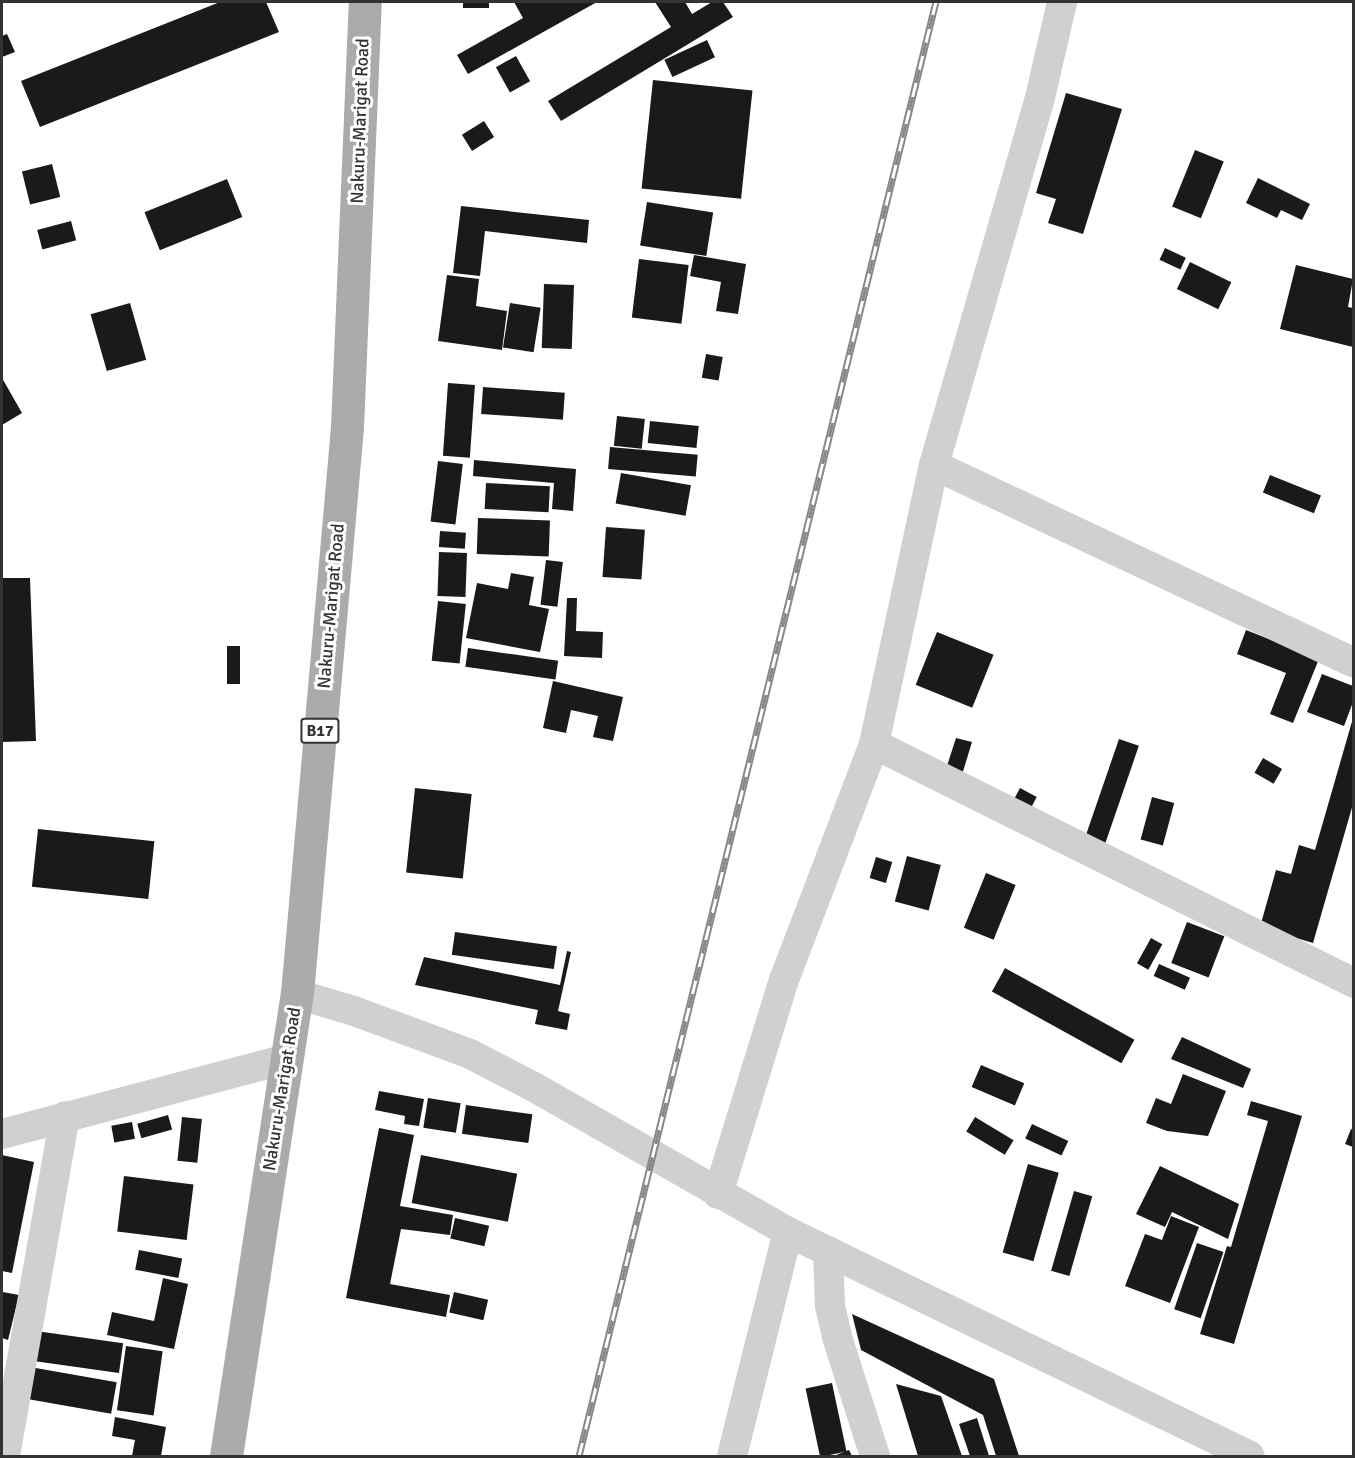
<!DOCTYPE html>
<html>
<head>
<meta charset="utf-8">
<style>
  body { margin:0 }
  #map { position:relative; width:1355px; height:1458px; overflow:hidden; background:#fff; font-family:Signika,sans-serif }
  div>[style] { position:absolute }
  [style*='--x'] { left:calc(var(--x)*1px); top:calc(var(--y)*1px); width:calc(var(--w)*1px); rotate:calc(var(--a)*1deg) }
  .building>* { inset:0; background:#1a1a1a; transform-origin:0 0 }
  .minor>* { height:30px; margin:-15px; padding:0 15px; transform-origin:15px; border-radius:15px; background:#d0d0d0 }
  .primary>* { height:33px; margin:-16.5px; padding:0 16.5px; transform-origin:16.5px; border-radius:16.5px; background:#ababab }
  .rail>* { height:7px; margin-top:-3.5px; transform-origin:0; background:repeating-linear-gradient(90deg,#fff 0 14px,#888 0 28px); box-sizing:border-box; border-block:2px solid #888 }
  span { translate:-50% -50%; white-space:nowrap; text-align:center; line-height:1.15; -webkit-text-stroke:6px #fff; paint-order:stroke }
  .shield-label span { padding:2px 4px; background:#fff; border:2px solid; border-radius:4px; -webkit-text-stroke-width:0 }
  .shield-label { font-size:16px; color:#333; font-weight:700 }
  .street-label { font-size:18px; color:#333 }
  .frame { position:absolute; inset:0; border:3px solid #333; pointer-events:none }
</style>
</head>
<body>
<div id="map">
  <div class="building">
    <i style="clip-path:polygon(220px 2px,266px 2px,279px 32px,40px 127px,21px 81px)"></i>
    <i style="left:463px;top:2px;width:26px;height:6px"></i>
    <i style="clip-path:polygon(514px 2px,597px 2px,468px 74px,457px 55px,523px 18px)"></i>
    <i style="clip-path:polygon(655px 2px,685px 2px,692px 14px,712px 2px,723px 2px,733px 17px,561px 121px,548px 101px,671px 27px)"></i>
    <i style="clip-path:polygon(7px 34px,15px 52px,2px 57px,2px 36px)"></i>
    <i style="left:707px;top:40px;width:19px;height:47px;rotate:65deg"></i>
    <i style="left:516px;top:56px;width:29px;height:23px;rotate:61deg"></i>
    <i style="left:653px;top:80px;width:100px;height:109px;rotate:6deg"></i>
    <i style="clip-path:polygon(1066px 93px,1122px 109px,1083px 234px,1048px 223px,1056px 199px,1036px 193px)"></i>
    <i style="left:484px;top:121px;width:19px;height:26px;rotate:58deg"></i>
    <i style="left:1195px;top:150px;width:31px;height:61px;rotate:22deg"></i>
    <i style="left:52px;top:164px;width:34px;height:31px;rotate:76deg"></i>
    <i style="clip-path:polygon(1258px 178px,1310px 204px,1302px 220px,1281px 210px,1277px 218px,1246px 203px)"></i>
    <i style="left:227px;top:179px;width:41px;height:89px;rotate:68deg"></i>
    <i style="left:647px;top:202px;width:67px;height:44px;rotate:9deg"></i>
    <i style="clip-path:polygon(461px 206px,589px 220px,587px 243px,485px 231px,480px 276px,453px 273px)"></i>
    <i style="left:71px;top:221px;width:20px;height:35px;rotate:75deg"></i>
    <i style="left:1165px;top:248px;width:23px;height:13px;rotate:25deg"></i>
    <i style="clip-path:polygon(694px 255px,746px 264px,738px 314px,716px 311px,721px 282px,690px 276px)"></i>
    <i style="left:639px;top:259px;width:50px;height:59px;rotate:7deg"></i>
    <i style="left:1190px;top:262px;width:46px;height:30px;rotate:26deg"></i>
    <i style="clip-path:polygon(1296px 265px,1353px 279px,1348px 307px,1353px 308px,1353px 347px,1280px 329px)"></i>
    <i style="clip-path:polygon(447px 275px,479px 279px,476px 306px,507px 311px,502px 350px,438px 341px)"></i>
    <i style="left:544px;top:284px;width:30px;height:64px;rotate:2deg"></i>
    <i style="left:130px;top:303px;width:59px;height:41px;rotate:74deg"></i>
    <i style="left:510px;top:303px;width:31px;height:45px;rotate:9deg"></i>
    <i style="left:706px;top:354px;width:17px;height:24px;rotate:10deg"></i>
    <i style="clip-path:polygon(2px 378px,22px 413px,2px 425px)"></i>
    <i style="left:448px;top:383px;width:27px;height:73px;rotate:4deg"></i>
    <i style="left:483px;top:387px;width:82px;height:27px;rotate:4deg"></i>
    <i style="left:617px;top:416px;width:28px;height:30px;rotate:6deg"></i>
    <i style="left:650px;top:421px;width:49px;height:22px;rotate:6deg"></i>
    <i style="left:610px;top:447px;width:88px;height:22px;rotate:5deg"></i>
    <i style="clip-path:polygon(474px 460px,576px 469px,573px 511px,552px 509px,554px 483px,473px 476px)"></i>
    <i style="left:438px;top:461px;width:25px;height:61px;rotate:7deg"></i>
    <i style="left:621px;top:473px;width:71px;height:31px;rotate:10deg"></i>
    <i style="left:1270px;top:475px;width:55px;height:19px;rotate:22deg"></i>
    <i style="left:486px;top:483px;width:64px;height:26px;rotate:3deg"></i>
    <i style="left:478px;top:518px;width:72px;height:36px;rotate:2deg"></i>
    <i style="left:606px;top:527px;width:39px;height:50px;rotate:4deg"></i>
    <i style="left:440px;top:531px;width:26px;height:16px;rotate:4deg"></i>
    <i style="left:439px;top:552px;width:28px;height:44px;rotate:2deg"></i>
    <i style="left:546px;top:560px;width:17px;height:45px;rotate:7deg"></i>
    <i style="clip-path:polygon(511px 573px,534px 577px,529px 605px,549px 609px,540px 652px,466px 638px,477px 583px,508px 589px)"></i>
    <i style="clip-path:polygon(2px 578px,30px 578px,36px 741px,2px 742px)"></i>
    <i style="clip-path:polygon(567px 598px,577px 598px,576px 631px,603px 632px,602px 658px,564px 656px)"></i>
    <i style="left:438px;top:601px;width:28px;height:60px;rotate:6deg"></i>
    <i style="clip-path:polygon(1246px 630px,1319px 659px,1293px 723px,1270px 714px,1286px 673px,1237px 654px)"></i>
    <i style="left:937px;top:632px;width:61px;height:57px;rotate:22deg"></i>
    <i style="left:227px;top:646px;width:13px;height:38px"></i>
    <i style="left:468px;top:648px;width:91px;height:19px;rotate:8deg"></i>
    <i style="clip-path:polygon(1322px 674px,1353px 686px,1353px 702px,1344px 726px,1307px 712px)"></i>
    <i style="clip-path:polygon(553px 681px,623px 697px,613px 741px,593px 737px,598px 716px,571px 710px,566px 733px,543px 728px)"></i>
    <i style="clip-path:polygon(1353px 718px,1353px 804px,1313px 943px,1260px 927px,1276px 870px,1291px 874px,1299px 845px,1315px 850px)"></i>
    <i style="clip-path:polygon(956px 738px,972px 742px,961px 778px,946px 769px)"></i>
    <i style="left:1119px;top:739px;width:21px;height:106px;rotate:19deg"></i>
    <i style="left:1263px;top:758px;width:22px;height:17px;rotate:30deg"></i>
    <i style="left:415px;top:788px;width:57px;height:85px;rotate:6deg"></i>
    <i style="left:1020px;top:788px;width:19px;height:16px;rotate:28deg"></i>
    <i style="left:1152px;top:797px;width:23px;height:44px;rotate:15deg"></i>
    <i style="left:38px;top:829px;width:117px;height:58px;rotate:6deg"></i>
    <i style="left:907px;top:856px;width:35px;height:47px;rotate:15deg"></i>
    <i style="left:876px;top:857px;width:17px;height:22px;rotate:17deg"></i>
    <i style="left:986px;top:873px;width:32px;height:59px;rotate:22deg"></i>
    <i style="left:1187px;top:922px;width:40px;height:44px;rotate:21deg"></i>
    <i style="left:455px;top:932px;width:103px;height:23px;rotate:8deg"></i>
    <i style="left:1151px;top:938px;width:13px;height:29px;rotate:29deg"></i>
    <i style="clip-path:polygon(567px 951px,571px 952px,558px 1011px,570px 1014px,567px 1030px,535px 1024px,538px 1010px,415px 985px,424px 957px,560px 985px)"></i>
    <i style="left:1159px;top:964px;width:34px;height:13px;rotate:24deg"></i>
    <i style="left:1005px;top:968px;width:148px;height:27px;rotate:29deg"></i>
    <i style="clip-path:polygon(1182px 1037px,1251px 1069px,1243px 1088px,1171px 1059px)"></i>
    <i style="left:981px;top:1065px;width:47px;height:24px;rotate:23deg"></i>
    <i style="clip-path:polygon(1183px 1074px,1226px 1091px,1208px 1136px,1167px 1131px,1146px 1123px,1156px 1098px,1171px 1104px)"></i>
    <i style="clip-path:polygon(379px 1091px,424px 1099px,419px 1126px,404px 1124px,405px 1116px,375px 1110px)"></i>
    <i style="left:428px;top:1098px;width:33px;height:30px;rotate:9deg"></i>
    <i style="clip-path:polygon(1251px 1101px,1302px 1116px,1234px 1344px,1200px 1334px,1227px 1246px,1231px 1247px,1268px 1121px,1247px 1115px)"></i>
    <i style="left:466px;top:1105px;width:67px;height:29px;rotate:8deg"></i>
    <i style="left:168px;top:1115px;width:15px;height:32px;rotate:74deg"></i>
    <i style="left:182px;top:1117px;width:20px;height:44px;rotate:6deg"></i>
    <i style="left:975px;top:1117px;width:45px;height:17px;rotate:31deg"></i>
    <i style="left:132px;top:1122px;width:17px;height:21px;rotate:80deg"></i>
    <i style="left:1032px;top:1124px;width:40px;height:16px;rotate:25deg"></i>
    <i style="clip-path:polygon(379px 1128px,414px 1135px,400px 1206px,453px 1215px,450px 1235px,401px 1229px,390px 1284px,450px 1295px,446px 1317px,346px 1298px)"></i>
    <i style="clip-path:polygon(1351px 1129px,1353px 1130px,1353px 1147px,1345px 1144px)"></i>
    <i style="clip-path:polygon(2px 1155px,34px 1162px,12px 1273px,2px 1271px)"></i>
    <i style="left:421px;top:1155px;width:98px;height:49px;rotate:11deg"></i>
    <i style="left:1028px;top:1164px;width:32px;height:92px;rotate:16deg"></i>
    <i style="clip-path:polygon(1160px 1166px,1239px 1204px,1228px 1239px,1172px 1212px,1165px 1227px,1136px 1214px)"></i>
    <i style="left:124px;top:1176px;width:70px;height:56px;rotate:7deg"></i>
    <i style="left:1074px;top:1191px;width:19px;height:83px;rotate:16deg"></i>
    <i style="clip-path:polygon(1171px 1216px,1199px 1227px,1170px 1303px,1125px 1286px,1145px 1234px,1162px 1240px)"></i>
    <i style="left:455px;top:1218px;width:35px;height:21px;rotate:13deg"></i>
    <i style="left:1197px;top:1243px;width:28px;height:70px;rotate:19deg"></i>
    <i style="left:139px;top:1250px;width:44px;height:20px;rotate:11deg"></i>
    <i style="clip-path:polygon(163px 1278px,188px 1284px,174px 1349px,107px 1335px,112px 1312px,154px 1321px)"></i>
    <i style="clip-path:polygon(3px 1292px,19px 1295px,8px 1340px,2px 1338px)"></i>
    <i style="left:454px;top:1292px;width:35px;height:21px;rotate:13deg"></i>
    <i style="clip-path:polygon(852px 1314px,994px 1379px,1019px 1456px,996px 1456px,983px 1415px,861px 1350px)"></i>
    <i style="left:36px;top:1331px;width:88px;height:30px;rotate:8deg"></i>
    <i style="left:126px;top:1346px;width:37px;height:65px;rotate:8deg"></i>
    <i style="left:30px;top:1367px;width:88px;height:32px;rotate:10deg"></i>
    <i style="left:832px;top:1383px;width:70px;height:27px;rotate:78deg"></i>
    <i style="clip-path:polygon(896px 1384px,941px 1396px,962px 1456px,918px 1456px)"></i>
    <i style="clip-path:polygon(115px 1417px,166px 1427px,161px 1456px,132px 1456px,135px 1440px,112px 1436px)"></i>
    <i style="clip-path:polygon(977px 1418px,989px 1456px,970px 1456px,959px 1424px)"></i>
    <i style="clip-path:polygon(849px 1450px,852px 1456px,834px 1456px,846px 1451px)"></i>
  </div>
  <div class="minor">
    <i style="--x:934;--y:465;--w:464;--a:25.2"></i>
    <i style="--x:874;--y:744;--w:536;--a:26.47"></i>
    <i style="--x:297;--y:994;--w:59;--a:16.6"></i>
    <i style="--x:354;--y:1011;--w:124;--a:20.3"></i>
    <i style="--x:470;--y:1054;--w:72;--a:27.3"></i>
    <i style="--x:534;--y:1087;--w:292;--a:29.7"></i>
    <i style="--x:788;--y:1232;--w:513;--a:25.87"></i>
    <i style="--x:2;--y:1134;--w:294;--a:-14.8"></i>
    <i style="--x:718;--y:1194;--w:224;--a:-72.9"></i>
    <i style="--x:784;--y:980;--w:253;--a:-69.1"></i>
    <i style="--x:874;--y:744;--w:285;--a:-77.9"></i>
    <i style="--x:934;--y:465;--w:378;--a:-73.9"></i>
    <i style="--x:1039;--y:102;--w:103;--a:-77"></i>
    <i style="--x:828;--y:1251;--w:55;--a:87.9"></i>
    <i style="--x:830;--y:1306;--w:32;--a:77"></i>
    <i style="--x:837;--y:1337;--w:125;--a:72.3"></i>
    <i style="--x:5;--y:1456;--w:345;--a:-80"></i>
    <i style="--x:732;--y:1456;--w:231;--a:-76"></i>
  </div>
  <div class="primary">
    <i style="--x:226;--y:1456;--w:467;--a:-81.3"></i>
    <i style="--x:297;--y:994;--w:569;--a:-84.96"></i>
    <i style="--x:347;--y:427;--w:425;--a:-87.6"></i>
  </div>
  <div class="rail">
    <i style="--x:579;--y:1456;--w:1497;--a:-76.21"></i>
  </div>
  <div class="shield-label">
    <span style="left:320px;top:731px">B17</span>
  </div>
  <div class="street-label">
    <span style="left:360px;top:121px;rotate:-88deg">Nakuru-Marigat Road</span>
    <span style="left:331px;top:606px;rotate:-85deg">Nakuru-Marigat Road</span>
    <span style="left:282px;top:1089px;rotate:-81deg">Nakuru-Marigat Road</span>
  </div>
  <div class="frame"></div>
</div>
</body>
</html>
